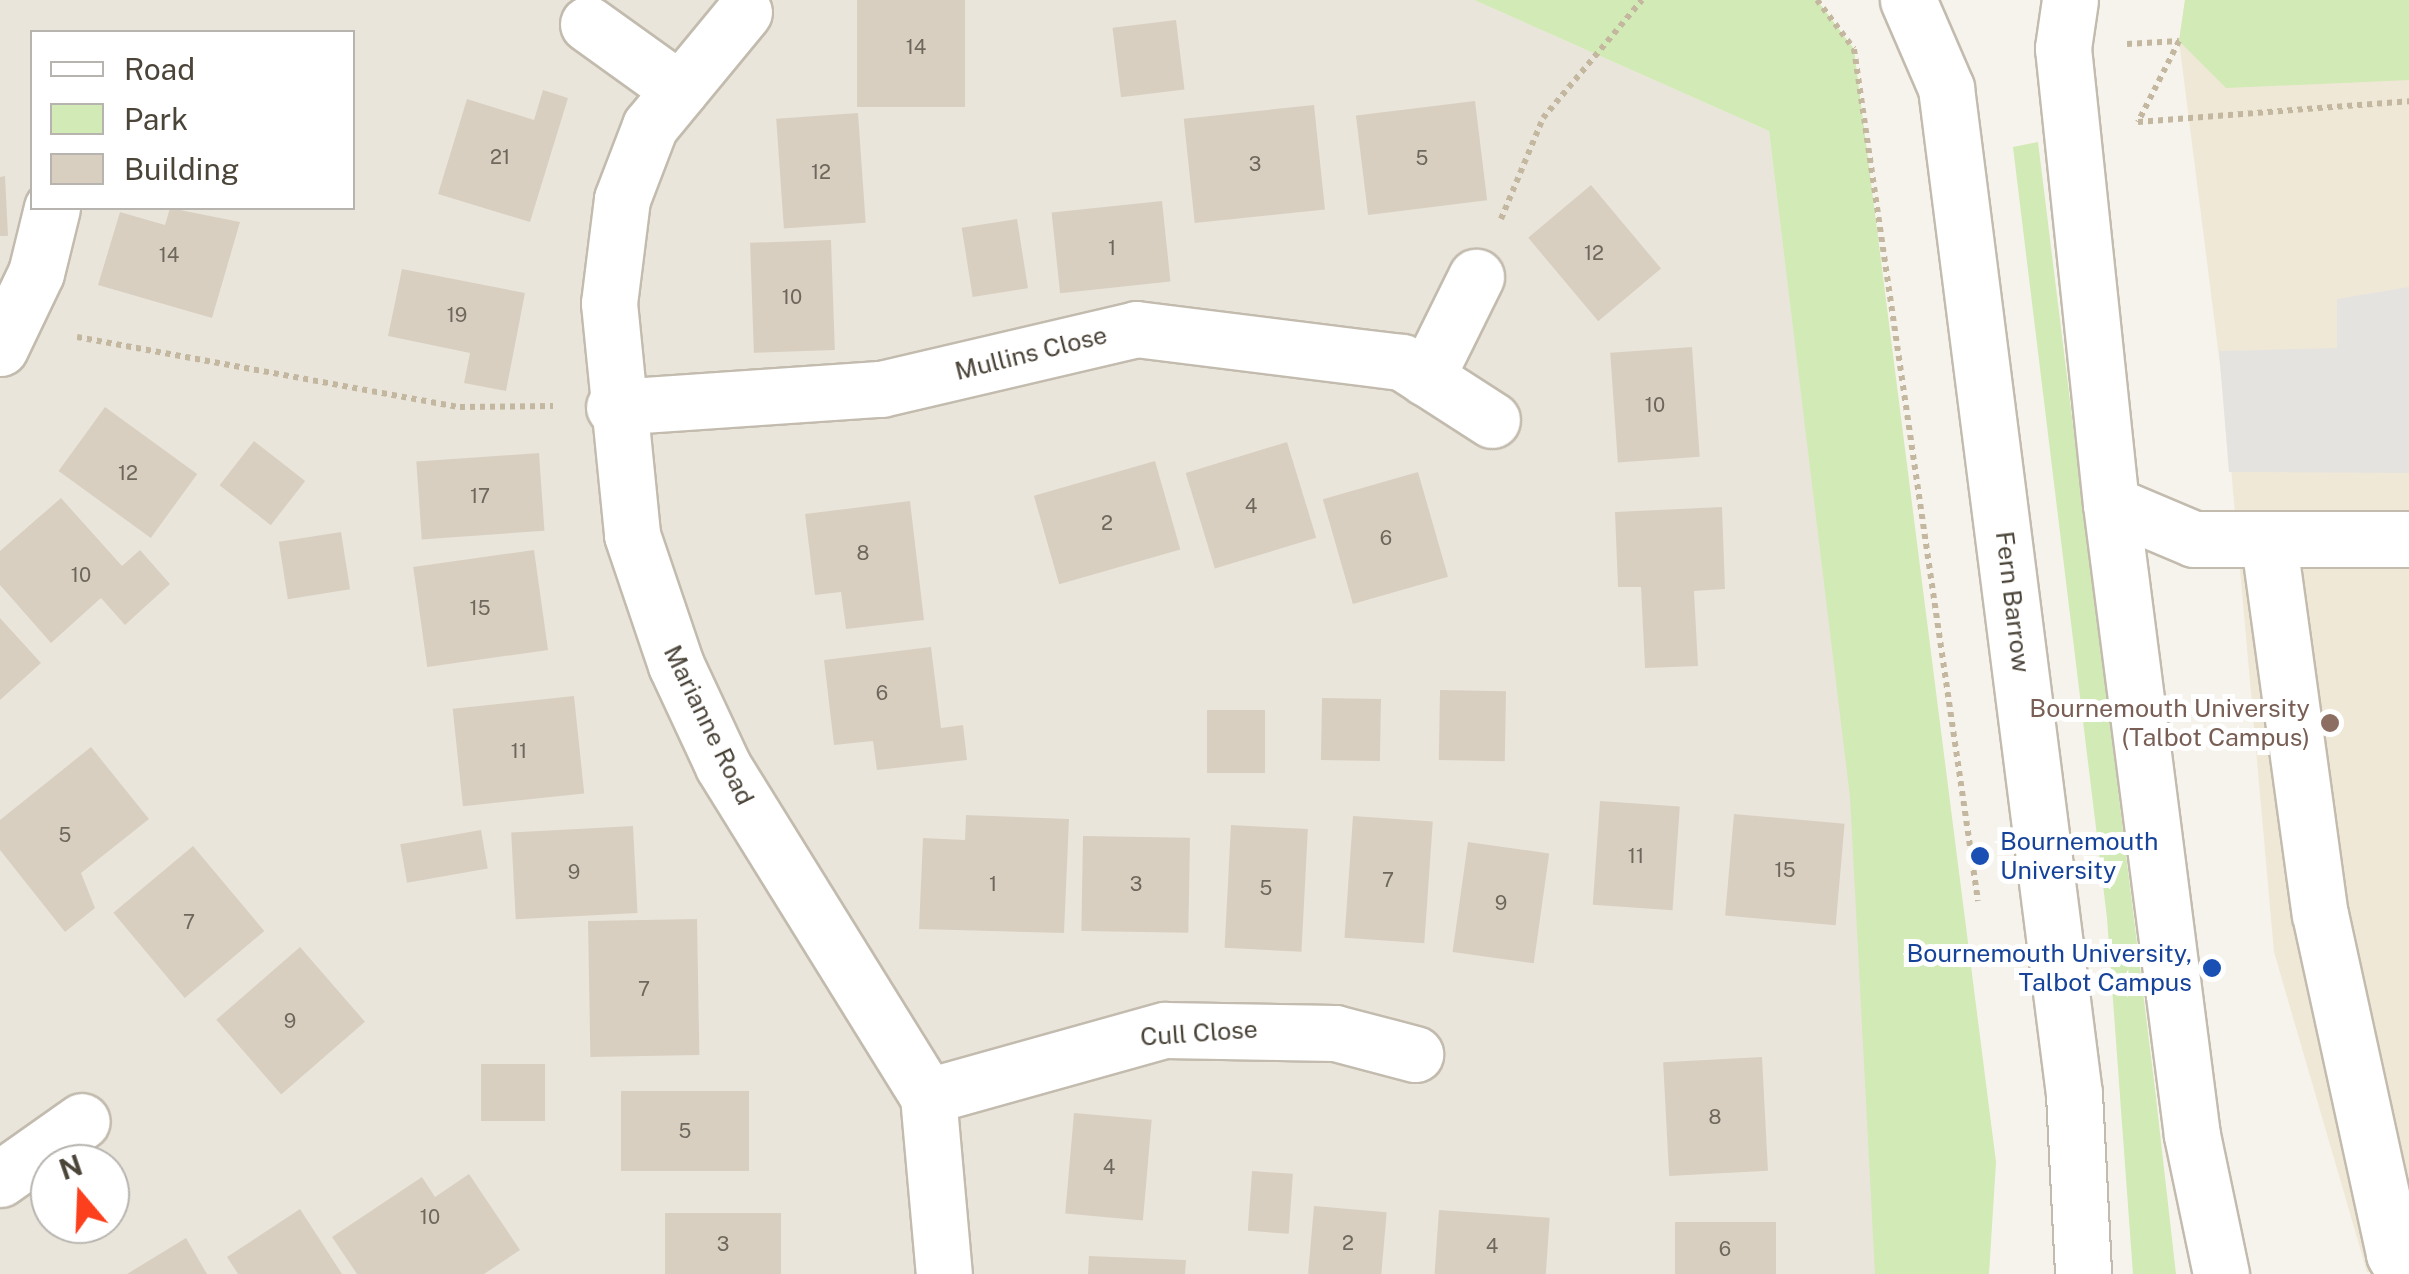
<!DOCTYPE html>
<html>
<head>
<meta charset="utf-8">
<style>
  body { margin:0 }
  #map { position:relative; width:2409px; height:1274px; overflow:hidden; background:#f6f3ec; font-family:"Public Sans",sans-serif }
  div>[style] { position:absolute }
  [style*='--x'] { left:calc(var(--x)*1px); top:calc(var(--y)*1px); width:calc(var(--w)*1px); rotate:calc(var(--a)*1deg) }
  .residential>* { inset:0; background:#eae5da }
  .education>* { inset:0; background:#efe8d6 }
  .green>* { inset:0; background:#d2eab5 }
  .parking>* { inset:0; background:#e5e3e0 }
  .building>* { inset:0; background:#d8cfc1; transform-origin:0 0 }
  .path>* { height:6px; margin-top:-3px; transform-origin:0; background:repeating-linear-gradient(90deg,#c4b79f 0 5px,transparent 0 10px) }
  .roads { filter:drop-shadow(2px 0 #c2bbae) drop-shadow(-2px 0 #c2bbae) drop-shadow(0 2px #c2bbae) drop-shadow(0 -2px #c2bbae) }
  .minor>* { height:55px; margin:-27.5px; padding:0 27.5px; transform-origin:27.5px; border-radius:27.5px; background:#fff }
  .dots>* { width:28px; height:28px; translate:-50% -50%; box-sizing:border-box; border:5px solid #fff; border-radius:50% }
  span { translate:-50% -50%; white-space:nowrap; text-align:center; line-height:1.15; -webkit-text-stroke:10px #fff; paint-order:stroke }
  .number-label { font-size:20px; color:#6e675b }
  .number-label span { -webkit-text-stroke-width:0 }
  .street-label { font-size:25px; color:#4b4439 }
  .education-label { font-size:25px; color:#785e54 }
  .right { translate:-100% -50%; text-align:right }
  .transit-label { font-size:25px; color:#164399 }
  .left { translate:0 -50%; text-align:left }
  .legend { position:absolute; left:30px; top:30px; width:325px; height:180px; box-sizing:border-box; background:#fff; border:2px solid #b7b4b0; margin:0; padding:12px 18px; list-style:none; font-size:30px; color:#4b4439 }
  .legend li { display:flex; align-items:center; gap:20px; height:50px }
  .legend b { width:50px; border:2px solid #b7b4b0 }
  .north { position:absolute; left:30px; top:1144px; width:100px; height:100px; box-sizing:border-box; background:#fff; border:2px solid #b7b4b0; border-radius:50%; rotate:341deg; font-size:28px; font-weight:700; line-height:40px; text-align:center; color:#4b4439 }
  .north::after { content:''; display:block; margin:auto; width:35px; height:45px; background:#fc3f1d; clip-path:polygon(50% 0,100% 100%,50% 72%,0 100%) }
</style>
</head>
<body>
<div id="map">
  <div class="residential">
    <i style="clip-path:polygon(evenodd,0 0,1474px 0,1769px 131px,1910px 1274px,0 1274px,0 0,32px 32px,352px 32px,352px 208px,32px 208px,32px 32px,0 0,50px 1164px,110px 1164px,110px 1224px,50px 1224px,50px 1164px)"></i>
  </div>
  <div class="education">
    <i style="clip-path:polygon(2185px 0,2409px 0,2409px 1274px,2367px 1272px,2274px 952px,2226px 412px,2179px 41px)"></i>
  </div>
  <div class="green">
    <i style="clip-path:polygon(1474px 0,1817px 0,1854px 49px,1996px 1162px,1989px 1274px,1875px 1274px,1850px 797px,1769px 131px)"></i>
    <i style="clip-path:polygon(2185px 0,2409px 0,2409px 80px,2226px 88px,2179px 41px)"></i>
    <i style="clip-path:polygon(2038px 142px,2155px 1089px,2176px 1274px,2133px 1274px,2107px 918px,2013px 147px)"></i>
  </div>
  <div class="parking">
    <i style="clip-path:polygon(2409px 287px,2409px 473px,2229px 472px,2219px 351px,2337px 348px,2337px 299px)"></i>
  </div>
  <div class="building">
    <i style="left:857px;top:0;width:108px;height:107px"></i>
    <i style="left:1176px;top:20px;width:70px;height:64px;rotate:83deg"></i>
    <i style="clip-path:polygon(543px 90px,568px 98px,530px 222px,438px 194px,467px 99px,534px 120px)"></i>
    <i style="left:1475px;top:101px;width:100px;height:120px;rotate:83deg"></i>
    <i style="left:1314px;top:105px;width:105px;height:131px;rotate:84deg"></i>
    <i style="left:858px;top:113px;width:110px;height:82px;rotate:86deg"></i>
    <i style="clip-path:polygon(5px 176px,8px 236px,0 236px,0 177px)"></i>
    <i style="left:1591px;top:185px;width:109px;height:82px;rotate:50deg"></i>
    <i style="left:1162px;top:201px;width:81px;height:111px;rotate:84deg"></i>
    <i style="clip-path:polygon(170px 208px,240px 222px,212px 318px,98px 285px,120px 212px,165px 225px)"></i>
    <i style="left:1017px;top:219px;width:70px;height:56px;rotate:81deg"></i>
    <i style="left:831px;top:240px;width:110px;height:81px;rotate:88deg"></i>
    <i style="clip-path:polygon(402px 269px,525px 293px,506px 391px,464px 383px,470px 353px,388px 336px)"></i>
    <i style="left:1692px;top:347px;width:110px;height:82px;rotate:86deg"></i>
    <i style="left:105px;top:407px;width:114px;height:79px;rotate:36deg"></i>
    <i style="left:254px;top:441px;width:65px;height:56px;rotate:38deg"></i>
    <i style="left:1287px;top:442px;width:100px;height:106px;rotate:73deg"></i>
    <i style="left:539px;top:453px;width:78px;height:123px;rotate:86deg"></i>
    <i style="left:1155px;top:461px;width:92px;height:126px;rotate:74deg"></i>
    <i style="left:1418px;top:472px;width:109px;height:99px;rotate:74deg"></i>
    <i style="clip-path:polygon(61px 498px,122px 566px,140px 550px,170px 584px,125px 625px,101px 598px,51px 643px,0 585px,0 551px)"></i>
    <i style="clip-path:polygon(910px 501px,924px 620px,846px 629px,841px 592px,815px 595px,805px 514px)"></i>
    <i style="clip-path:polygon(1722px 507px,1725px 589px,1694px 591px,1698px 666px,1645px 668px,1641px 587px,1618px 587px,1615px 512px)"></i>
    <i style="left:341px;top:532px;width:58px;height:63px;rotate:81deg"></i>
    <i style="left:534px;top:550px;width:101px;height:122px;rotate:82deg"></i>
    <i style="clip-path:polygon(0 618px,41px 663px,0 700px)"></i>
    <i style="clip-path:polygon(931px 647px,941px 728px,963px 725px,967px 760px,877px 770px,873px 741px,834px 745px,824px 660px)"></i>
    <i style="left:1440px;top:690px;width:66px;height:70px;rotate:1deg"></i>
    <i style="left:574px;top:696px;width:98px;height:122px;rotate:84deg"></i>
    <i style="left:1322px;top:698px;width:59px;height:62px;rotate:1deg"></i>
    <i style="left:1207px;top:710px;width:58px;height:63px"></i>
    <i style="clip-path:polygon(91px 747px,149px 819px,81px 873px,95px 908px,65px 932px,0 850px,0 820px)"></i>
    <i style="left:1600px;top:801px;width:80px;height:104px;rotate:4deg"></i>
    <i style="left:1734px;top:814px;width:111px;height:102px;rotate:5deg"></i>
    <i style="clip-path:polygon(966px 815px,1069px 819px,1064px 933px,919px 929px,923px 838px,965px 840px)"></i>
    <i style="left:1353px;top:816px;width:80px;height:122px;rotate:4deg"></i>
    <i style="left:1231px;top:825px;width:77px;height:123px;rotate:3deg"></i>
    <i style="left:633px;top:826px;width:87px;height:122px;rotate:87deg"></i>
    <i style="left:481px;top:830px;width:39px;height:82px;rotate:80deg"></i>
    <i style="left:1083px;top:836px;width:107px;height:95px;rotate:1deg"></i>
    <i style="left:1468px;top:842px;width:82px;height:111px;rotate:8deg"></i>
    <i style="left:193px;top:846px;width:111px;height:104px;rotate:50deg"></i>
    <i style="left:697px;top:919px;width:136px;height:109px;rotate:89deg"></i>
    <i style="left:300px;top:947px;width:99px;height:111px;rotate:49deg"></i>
    <i style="left:1762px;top:1057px;width:114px;height:99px;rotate:87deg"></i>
    <i style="left:481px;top:1064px;width:64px;height:57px"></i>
    <i style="left:621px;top:1091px;width:128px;height:80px"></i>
    <i style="left:1074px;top:1113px;width:78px;height:101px;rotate:5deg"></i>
    <i style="left:1252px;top:1171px;width:41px;height:60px;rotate:4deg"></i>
    <i style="clip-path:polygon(469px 1174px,520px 1250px,484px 1274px,357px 1274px,332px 1237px,422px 1177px,435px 1197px)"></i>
    <i style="left:1314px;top:1206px;width:73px;height:68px;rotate:5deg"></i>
    <i style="clip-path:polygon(300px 1209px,342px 1274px,238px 1274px,227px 1257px)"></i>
    <i style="left:1439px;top:1210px;width:111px;height:64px;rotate:4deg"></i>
    <i style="left:665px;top:1213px;width:116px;height:61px"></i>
    <i style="left:1776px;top:1222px;width:52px;height:101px;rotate:90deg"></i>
    <i style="clip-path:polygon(186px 1238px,207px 1274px,127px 1274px)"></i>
    <i style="clip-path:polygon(1089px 1256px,1186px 1260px,1185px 1274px,1088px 1274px)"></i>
  </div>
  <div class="path">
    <i style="--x:1817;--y:0;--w:61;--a:52.9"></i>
    <i style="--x:1854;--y:49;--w:861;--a:81.72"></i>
    <i style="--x:2127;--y:44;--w:52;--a:-3.3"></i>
    <i style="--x:2179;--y:41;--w:91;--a:116.8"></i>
    <i style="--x:2138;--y:122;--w:272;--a:-4.4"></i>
    <i style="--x:1501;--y:219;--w:109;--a:-67.4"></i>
    <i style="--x:1543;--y:118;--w:154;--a:-50"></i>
    <i style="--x:77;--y:337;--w:389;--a:10.4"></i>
    <i style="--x:460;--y:407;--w:93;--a:-0.6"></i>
  </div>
  <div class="roads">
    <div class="minor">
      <i style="--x:1908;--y:0;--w:96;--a:66.6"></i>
      <i style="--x:1946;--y:88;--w:1014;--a:82.75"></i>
      <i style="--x:2074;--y:1094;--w:180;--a:87.1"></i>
      <i style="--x:2070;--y:0;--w:49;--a:98.3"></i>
      <i style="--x:2063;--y:48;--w:459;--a:84"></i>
      <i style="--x:2111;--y:504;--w:636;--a:82.69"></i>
      <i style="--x:2192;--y:1135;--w:142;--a:78.2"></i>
      <i style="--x:744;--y:12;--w:148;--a:129.5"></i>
      <i style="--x:650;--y:126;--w:78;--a:111"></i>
      <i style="--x:622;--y:199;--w:105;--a:97.1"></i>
      <i style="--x:609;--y:303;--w:233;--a:84.3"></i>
      <i style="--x:632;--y:535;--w:137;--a:71.3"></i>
      <i style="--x:676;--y:665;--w:111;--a:65"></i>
      <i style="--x:723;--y:766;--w:388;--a:58.2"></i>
      <i style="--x:928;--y:1096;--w:179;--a:84.9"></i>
      <i style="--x:588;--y:24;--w:113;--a:35.7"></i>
      <i style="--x:0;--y:348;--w:83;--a:-64.4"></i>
      <i style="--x:36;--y:273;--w:67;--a:-76.2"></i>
      <i style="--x:1426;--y:378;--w:113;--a:-63.7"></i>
      <i style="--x:614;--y:407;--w:268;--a:-3.9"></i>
      <i style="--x:881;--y:389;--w:262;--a:-13.2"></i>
      <i style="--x:1136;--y:329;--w:268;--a:7.1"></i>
      <i style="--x:1402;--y:362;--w:107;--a:32.8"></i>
      <i style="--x:2111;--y:504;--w:90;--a:22.9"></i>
      <i style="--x:2194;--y:539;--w:215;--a:0"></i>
      <i style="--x:2269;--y:544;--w:373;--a:82.2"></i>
      <i style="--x:2320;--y:914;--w:348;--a:77.7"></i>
      <i style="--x:2394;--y:1254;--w:23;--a:59"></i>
      <i style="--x:928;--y:1096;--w:246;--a:-15.6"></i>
      <i style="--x:1165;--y:1030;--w:170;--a:1"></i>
      <i style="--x:1335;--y:1033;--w:83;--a:14.7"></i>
      <i style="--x:0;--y:1179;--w:100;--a:-35.3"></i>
    </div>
  </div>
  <div class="dots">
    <i style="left:2330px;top:723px;background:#8d6e63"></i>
    <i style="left:1980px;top:856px;background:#1a4fb4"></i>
    <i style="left:2212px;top:968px;background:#1a4fb4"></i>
  </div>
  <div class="number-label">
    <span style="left:916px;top:47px">14</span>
    <span style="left:500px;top:157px">21</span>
    <span style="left:1422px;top:158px">5</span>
    <span style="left:1255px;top:164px">3</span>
    <span style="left:821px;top:172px">12</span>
    <span style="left:1112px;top:248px">1</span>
    <span style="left:1594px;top:253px">12</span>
    <span style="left:169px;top:255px">14</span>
    <span style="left:792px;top:297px">10</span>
    <span style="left:457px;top:315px">19</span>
    <span style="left:1655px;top:405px">10</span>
    <span style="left:128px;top:473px">12</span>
    <span style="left:480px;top:496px">17</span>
    <span style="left:1251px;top:506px">4</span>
    <span style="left:1107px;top:523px">2</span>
    <span style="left:1386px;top:538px">6</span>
    <span style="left:863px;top:553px">8</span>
    <span style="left:81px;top:575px">10</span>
    <span style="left:480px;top:608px">15</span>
    <span style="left:882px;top:693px">6</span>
    <span style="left:519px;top:751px">11</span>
    <span style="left:65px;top:835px">5</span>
    <span style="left:1636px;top:856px">11</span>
    <span style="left:1785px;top:870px">15</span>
    <span style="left:574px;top:872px">9</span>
    <span style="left:1388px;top:880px">7</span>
    <span style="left:993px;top:884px">1</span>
    <span style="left:1136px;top:884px">3</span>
    <span style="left:1266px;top:888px">5</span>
    <span style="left:1501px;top:903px">9</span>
    <span style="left:189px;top:922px">7</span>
    <span style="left:644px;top:989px">7</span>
    <span style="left:290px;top:1021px">9</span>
    <span style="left:1715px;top:1117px">8</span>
    <span style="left:685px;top:1131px">5</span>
    <span style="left:1109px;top:1167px">4</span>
    <span style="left:430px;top:1217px">10</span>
    <span style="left:1348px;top:1243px">2</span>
    <span style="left:723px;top:1244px">3</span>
    <span style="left:1492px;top:1246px">4</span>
    <span style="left:1725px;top:1249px">6</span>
  </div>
  <div class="street-label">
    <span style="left:1031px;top:353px;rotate:-14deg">Mullins Close</span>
    <span style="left:2013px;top:602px;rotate:83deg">Fern Barrow</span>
    <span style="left:709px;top:725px;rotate:64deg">Marianne Road</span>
    <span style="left:1199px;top:1033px;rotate:-4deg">Cull Close</span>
  </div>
  <div class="education-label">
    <span class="right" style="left:2310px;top:723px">Bournemouth University<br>(Talbot Campus)</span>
  </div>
  <div class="transit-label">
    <span class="left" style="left:2000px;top:856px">Bournemouth<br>University</span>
    <span class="right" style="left:2192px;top:968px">Bournemouth University,<br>Talbot Campus</span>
  </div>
  <ul class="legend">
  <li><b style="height:12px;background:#fff"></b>Road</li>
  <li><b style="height:28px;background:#d2eab5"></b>Park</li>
  <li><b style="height:28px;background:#d8cfc1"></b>Building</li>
  </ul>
  <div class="north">N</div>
</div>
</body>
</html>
